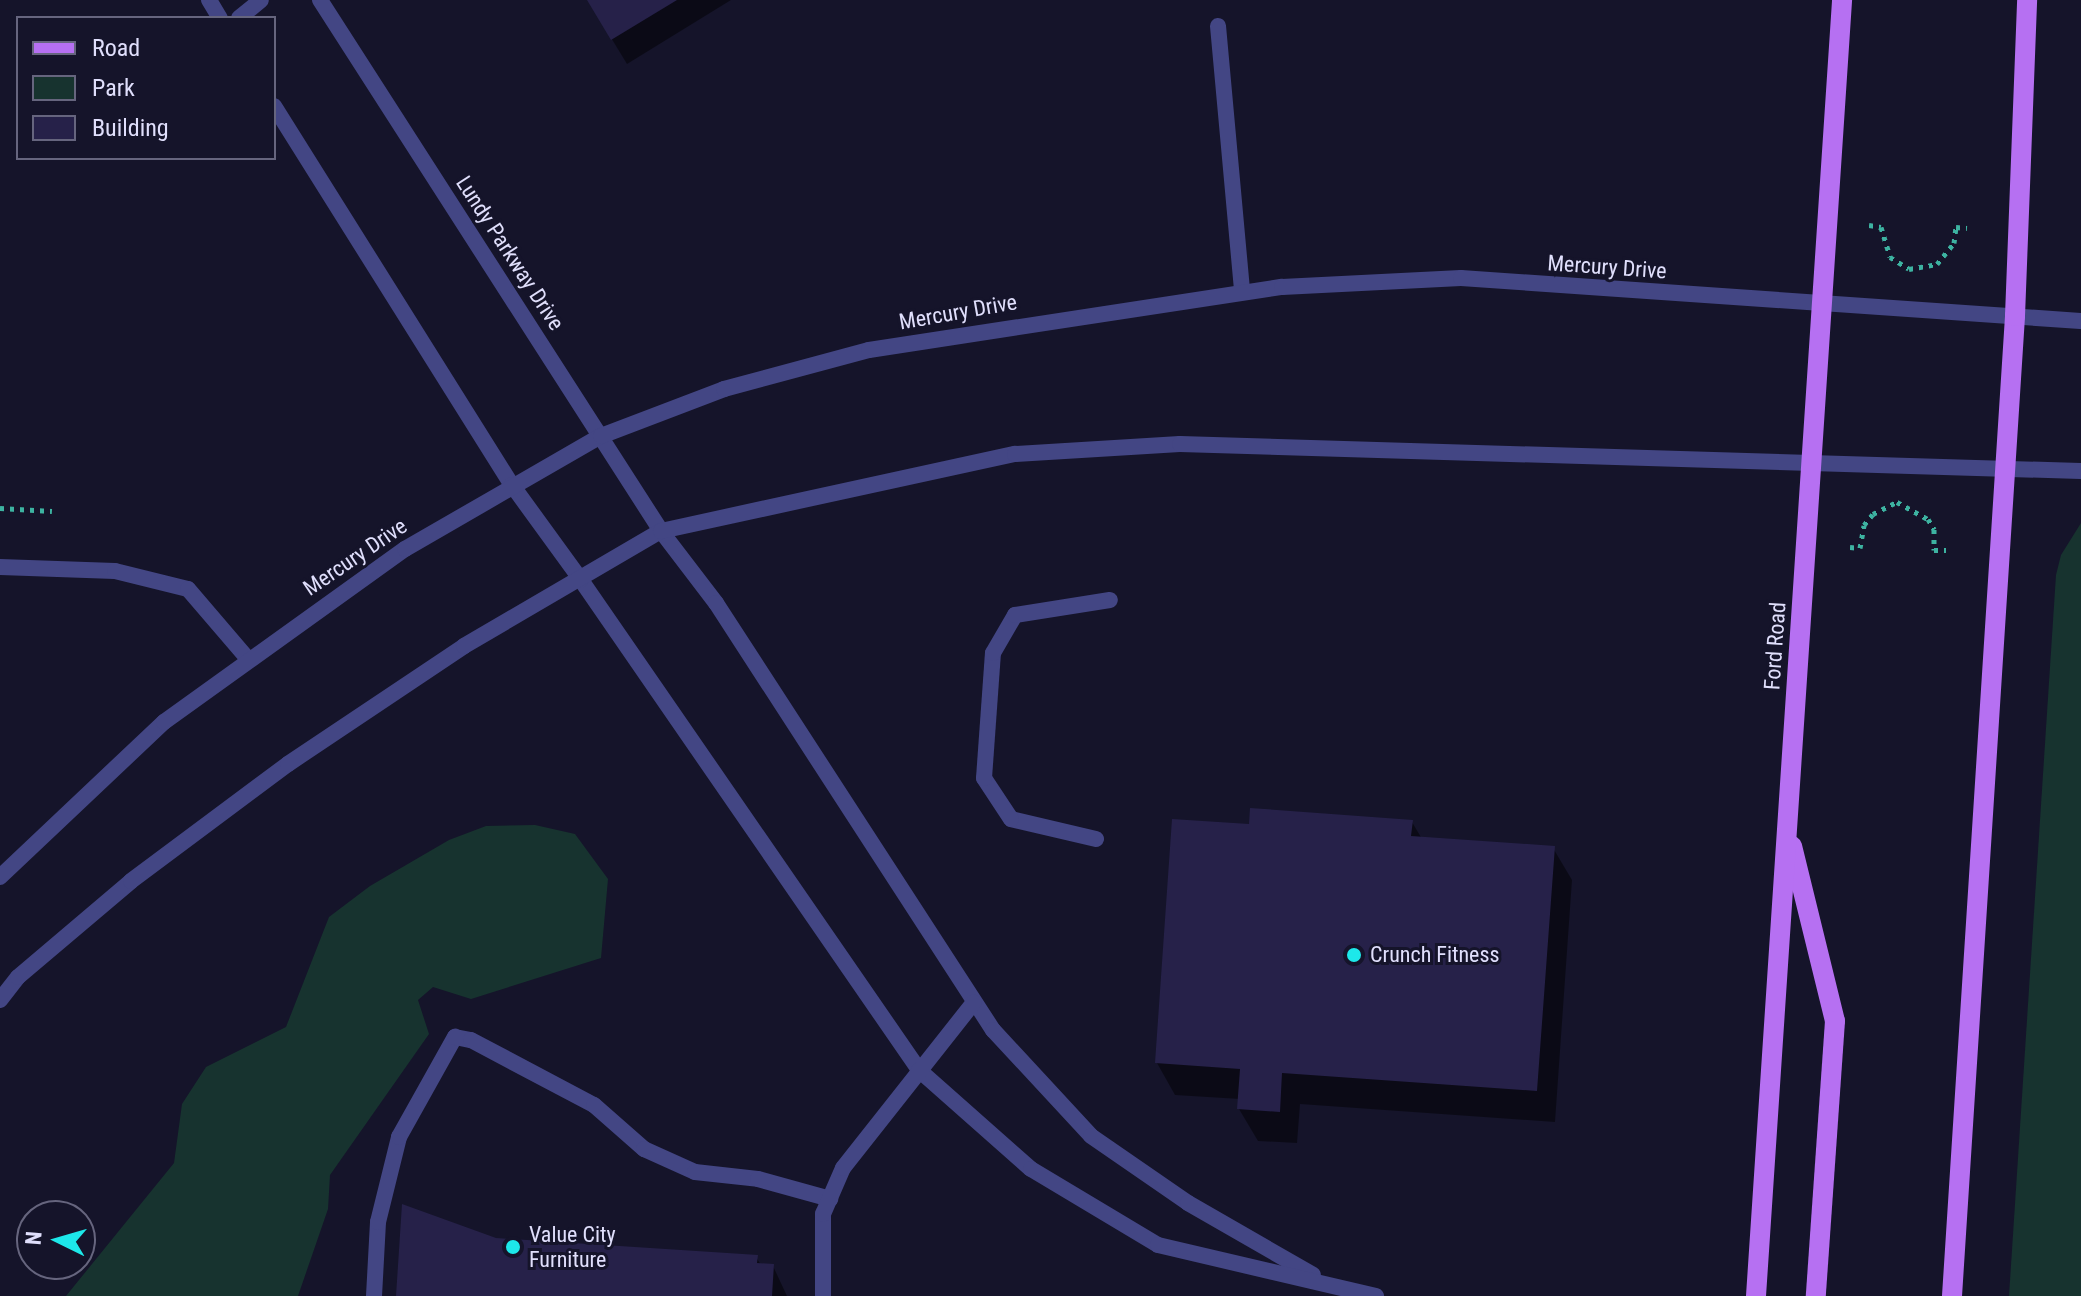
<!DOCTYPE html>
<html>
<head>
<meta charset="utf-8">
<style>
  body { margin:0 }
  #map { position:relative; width:2081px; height:1296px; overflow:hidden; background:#15142a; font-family:"Roboto Condensed",sans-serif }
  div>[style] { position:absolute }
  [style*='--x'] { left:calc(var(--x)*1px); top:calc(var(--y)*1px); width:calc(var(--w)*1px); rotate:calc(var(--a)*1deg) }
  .green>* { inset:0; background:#17332f }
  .shadow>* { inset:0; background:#0007 }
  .building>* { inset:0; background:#262149 }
  .path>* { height:5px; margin-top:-2.5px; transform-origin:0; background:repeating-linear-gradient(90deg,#3db3a1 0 4px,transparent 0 10px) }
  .service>* { height:16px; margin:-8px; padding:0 8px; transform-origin:8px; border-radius:8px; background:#434684 }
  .minor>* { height:16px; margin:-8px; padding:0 8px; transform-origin:8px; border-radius:8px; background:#434684 }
  .tertiary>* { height:16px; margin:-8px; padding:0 8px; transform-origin:8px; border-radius:8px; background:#434684 }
  .primary>* { height:20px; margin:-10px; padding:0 10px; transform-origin:10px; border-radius:10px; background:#b670f2 }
  .dots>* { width:22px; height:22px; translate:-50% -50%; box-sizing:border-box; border:4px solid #15142a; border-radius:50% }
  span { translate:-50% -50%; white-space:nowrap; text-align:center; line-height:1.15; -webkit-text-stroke:6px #15142a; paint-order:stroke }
  .street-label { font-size:22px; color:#e0dffc }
  .poi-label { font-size:22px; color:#e0dffc }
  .left { translate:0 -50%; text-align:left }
  .legend { position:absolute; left:16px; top:16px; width:260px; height:144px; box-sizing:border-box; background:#15142a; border:2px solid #66657e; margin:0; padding:10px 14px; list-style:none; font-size:24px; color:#e0dffc }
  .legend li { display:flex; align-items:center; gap:16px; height:40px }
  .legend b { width:40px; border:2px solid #66657e }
  .north { position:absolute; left:16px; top:1200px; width:80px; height:80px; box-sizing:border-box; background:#15142a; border:2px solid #66657e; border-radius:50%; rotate:275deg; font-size:22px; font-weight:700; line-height:32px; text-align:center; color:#e0dffc }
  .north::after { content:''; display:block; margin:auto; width:28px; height:36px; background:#1de8ea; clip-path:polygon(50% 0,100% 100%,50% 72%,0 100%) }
</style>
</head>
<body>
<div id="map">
  <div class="green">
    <i style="clip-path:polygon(2081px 523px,2081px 1296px,2009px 1296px,2056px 575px,2061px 555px)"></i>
    <i style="clip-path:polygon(535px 825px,575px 834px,608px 879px,601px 958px,471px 999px,433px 987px,418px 1000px,429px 1034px,330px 1175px,328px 1209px,298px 1296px,66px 1296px,174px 1163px,182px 1104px,206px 1067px,286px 1027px,329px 917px,370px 886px,449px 840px,486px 826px)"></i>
  </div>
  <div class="shadow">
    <i style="clip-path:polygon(588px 0,731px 0,627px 64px)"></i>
    <i style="clip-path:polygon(1412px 822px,1422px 839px,1553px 848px,1572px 880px,1555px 1122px,1300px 1104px,1297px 1143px,1258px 1141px,1239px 1109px,1240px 1099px,1175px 1095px,1157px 1063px,1251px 826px)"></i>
    <i style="clip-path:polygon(496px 1240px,756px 1257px,761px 1265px,773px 1266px,787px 1296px,398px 1296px)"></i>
  </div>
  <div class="building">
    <i style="clip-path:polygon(587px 0,677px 0,611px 40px)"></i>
    <i style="clip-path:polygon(1250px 808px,1413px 820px,1411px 836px,1555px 846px,1537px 1091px,1282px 1073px,1280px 1112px,1237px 1109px,1240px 1069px,1155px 1063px,1172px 819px,1249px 824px)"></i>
    <i style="clip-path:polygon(402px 1204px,496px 1238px,758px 1255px,757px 1263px,774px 1264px,772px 1296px,396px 1296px)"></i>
  </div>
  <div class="path">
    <i style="--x:1869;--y:225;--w:12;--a:9"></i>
    <i style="--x:1881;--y:227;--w:31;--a:73"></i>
    <i style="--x:1890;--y:257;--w:22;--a:32"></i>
    <i style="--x:1909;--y:269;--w:28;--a:-10"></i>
    <i style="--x:1937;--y:264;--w:27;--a:-51"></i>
    <i style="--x:1954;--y:243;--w:16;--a:-83"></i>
    <i style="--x:1956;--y:227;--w:11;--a:5"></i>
    <i style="--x:0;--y:508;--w:52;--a:3.3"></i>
    <i style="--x:1850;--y:547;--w:10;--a:6"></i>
    <i style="--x:1860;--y:548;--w:23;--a:-80"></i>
    <i style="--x:1864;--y:525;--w:14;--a:-51"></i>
    <i style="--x:1873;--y:514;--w:27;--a:-27"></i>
    <i style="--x:1897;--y:502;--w:35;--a:29"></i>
    <i style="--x:1928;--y:519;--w:12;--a:59"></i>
    <i style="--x:1934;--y:529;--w:21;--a:90"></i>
    <i style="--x:1934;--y:550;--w:12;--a:0"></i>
  </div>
  <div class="service">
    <i style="--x:239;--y:18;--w:28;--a:-39"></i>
    <i style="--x:1218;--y:26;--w:267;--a:84.8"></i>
    <i style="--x:661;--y:531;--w:91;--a:52.6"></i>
    <i style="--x:716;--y:603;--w:509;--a:57.03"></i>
    <i style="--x:993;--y:1030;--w:144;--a:47.2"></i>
    <i style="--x:1091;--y:1136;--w:118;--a:34.6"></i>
    <i style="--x:1188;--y:1203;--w:144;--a:29.9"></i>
    <i style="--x:0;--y:567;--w:115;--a:2"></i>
    <i style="--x:115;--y:571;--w:75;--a:13.9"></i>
    <i style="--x:188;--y:589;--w:92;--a:49.4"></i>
    <i style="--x:581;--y:580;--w:595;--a:55.4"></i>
    <i style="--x:919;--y:1070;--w:149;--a:41.5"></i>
    <i style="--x:1031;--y:1169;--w:148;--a:30.9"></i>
    <i style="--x:1158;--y:1245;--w:224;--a:13.2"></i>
    <i style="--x:1096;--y:839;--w:87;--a:-166.8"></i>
    <i style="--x:1011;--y:819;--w:49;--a:-123.4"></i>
    <i style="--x:984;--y:778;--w:125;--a:-85.9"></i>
    <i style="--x:993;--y:653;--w:44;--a:-59.9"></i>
    <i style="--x:1015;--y:615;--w:96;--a:-9"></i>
    <i style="--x:374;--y:1296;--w:74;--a:-86.9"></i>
    <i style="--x:378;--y:1222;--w:88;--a:-76.1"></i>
    <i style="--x:399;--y:1137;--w:115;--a:-60.8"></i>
    <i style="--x:455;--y:1037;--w:16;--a:11"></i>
    <i style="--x:471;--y:1040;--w:139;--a:27.9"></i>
    <i style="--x:594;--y:1105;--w:67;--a:41.3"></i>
    <i style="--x:644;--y:1149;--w:56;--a:24.3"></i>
    <i style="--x:695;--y:1172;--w:63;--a:6.3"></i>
    <i style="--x:758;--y:1179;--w:75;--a:15.5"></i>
    <i style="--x:823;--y:1296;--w:82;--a:-90"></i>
    <i style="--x:823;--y:1214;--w:50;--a:-66.5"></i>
    <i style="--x:843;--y:1168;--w:211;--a:-51.7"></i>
  </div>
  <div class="minor">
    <i style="--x:209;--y:0;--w:21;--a:59"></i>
    <i style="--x:320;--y:0;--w:631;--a:57.29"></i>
    <i style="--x:274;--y:106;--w:448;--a:57.9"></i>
    <i style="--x:512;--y:485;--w:117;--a:54"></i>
  </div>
  <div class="tertiary">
    <i style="--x:0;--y:877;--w:226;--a:-43.4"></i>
    <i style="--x:164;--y:722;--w:297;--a:-35.7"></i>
    <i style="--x:405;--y:549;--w:226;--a:-30"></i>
    <i style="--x:601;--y:436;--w:132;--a:-20.9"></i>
    <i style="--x:724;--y:389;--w:150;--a:-15.1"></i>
    <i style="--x:869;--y:350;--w:418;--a:-8.7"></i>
    <i style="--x:1282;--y:287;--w:179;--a:-2.9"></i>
    <i style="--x:1461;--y:278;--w:621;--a:3.97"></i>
    <i style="--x:0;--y:1000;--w:29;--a:-52"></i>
    <i style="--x:18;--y:977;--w:148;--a:-40.3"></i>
    <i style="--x:131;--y:881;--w:196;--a:-36.7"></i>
    <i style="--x:288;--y:764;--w:212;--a:-33.8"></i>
    <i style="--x:464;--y:646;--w:228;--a:-30.3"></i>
    <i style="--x:661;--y:531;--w:362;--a:-12.3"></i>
    <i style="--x:1015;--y:454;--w:165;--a:-3.5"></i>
    <i style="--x:1180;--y:444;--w:901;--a:1.72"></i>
  </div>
  <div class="primary">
    <i style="--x:1792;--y:846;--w:180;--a:76.2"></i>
    <i style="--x:1835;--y:1021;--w:276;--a:94"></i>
    <i style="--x:1756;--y:1296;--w:1299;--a:-86.2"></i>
    <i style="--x:1952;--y:1296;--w:982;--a:-86.32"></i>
    <i style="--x:2015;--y:316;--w:316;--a:-87.8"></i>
  </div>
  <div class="dots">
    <i style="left:1354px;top:955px;background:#1de8ea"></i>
    <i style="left:513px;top:1247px;background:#1de8ea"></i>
  </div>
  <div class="street-label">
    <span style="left:510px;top:253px;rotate:57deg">Lundy Parkway Drive</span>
    <span style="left:1607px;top:267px;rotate:4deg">Mercury Drive</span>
    <span style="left:958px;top:312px;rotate:-10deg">Mercury Drive</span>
    <span style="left:355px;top:557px;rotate:-34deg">Mercury Drive</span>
    <span style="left:1775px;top:646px;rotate:-86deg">Ford Road</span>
  </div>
  <div class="poi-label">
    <span class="left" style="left:1370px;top:955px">Crunch Fitness</span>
    <span class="left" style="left:529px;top:1247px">Value City<br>Furniture</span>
  </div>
  <ul class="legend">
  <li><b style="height:10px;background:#b670f2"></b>Road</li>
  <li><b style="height:22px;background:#17332f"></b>Park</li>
  <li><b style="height:22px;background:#262149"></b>Building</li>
  </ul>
  <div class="north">N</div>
</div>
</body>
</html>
